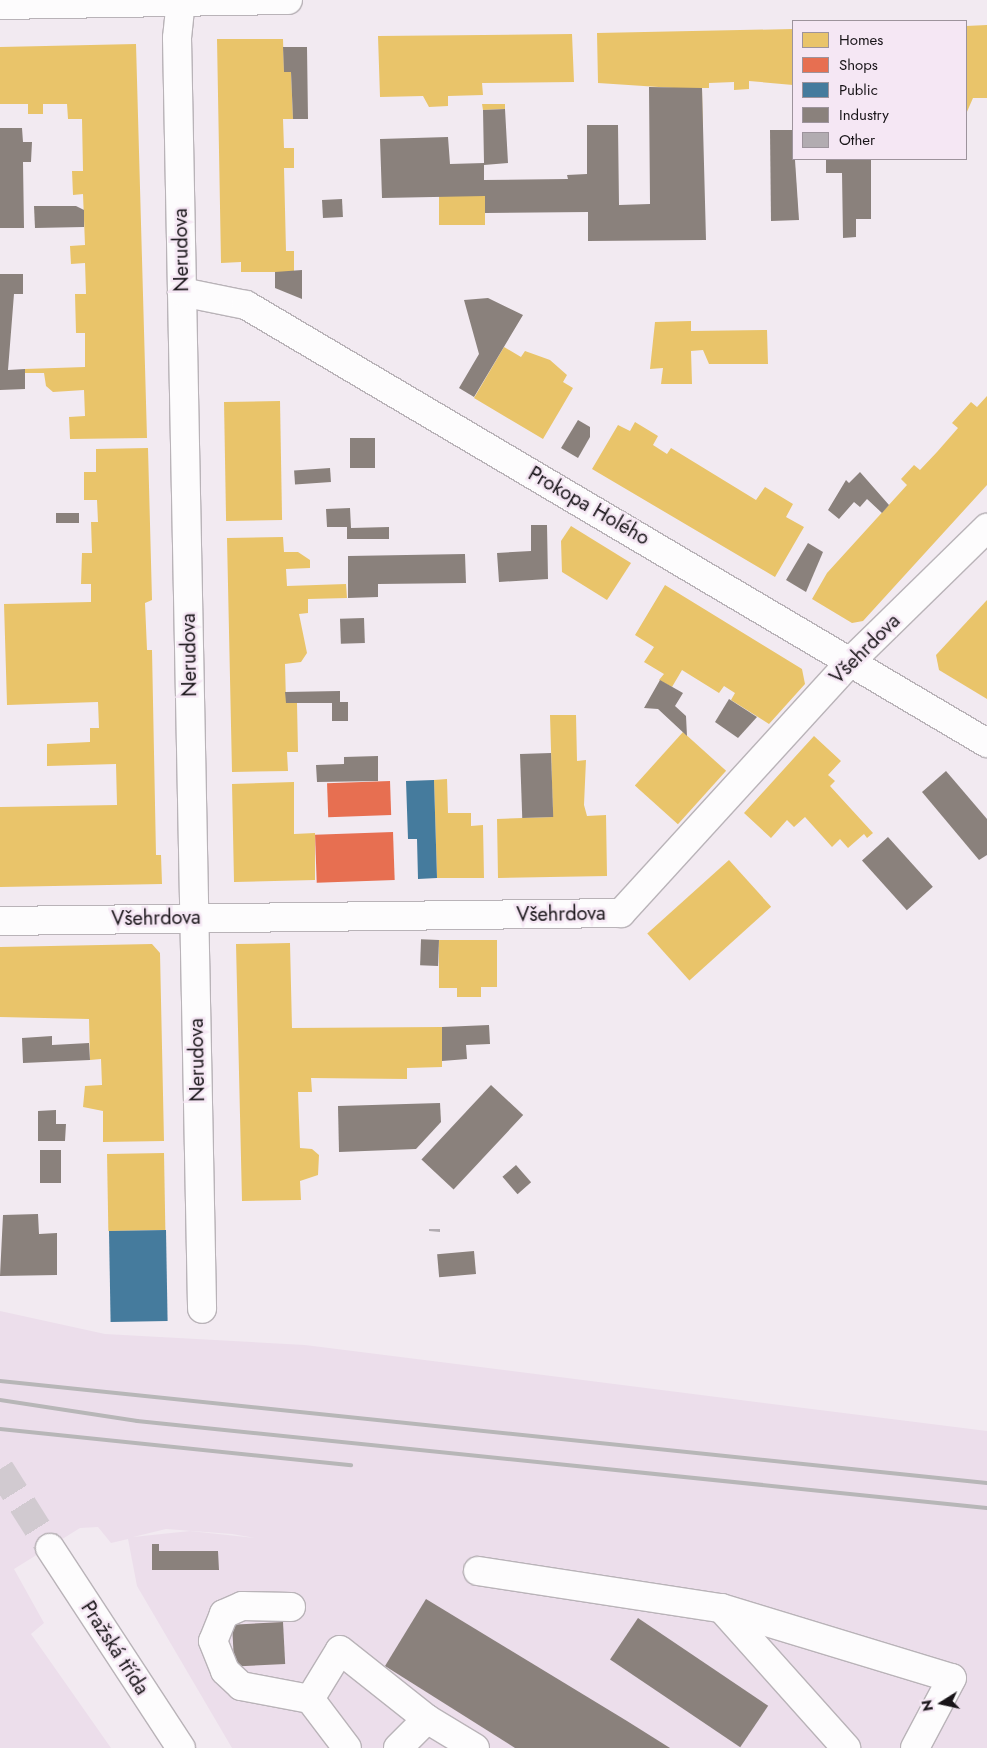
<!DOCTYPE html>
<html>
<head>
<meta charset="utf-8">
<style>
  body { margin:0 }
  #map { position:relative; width:987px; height:1748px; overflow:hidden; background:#f2eaf1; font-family:Jost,sans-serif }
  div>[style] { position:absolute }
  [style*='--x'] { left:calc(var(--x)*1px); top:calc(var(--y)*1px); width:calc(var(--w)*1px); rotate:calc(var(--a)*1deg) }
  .built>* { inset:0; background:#ecdeeb }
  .homes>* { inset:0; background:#e9c46a; transform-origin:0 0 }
  .shops>* { inset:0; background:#e76f51; transform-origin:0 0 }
  .public>* { inset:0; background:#457b9d; transform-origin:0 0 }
  .industry>* { inset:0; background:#8a817c; transform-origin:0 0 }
  .building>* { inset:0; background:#b2acb1 }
  .minor-tunnel>* { height:28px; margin-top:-14px; transform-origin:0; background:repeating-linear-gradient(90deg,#d1cad0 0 28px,transparent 0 42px) }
  .roads { filter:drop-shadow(1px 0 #b9b3b8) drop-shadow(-1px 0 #b9b3b8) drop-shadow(0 1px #b9b3b8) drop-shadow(0 -1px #b9b3b8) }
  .minor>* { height:28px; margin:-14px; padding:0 14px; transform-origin:14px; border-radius:14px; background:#fdfcfd }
  .rail>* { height:4px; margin:-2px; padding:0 2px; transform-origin:2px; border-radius:2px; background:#b7b6b7 }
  span { translate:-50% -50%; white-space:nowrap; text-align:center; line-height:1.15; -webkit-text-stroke:5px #f5e7f4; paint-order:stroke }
  .street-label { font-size:20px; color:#181418 }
  .legend { position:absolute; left:792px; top:20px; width:175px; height:140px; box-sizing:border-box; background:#f5e7f4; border:1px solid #9d939c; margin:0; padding:6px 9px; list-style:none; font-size:15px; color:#181418 }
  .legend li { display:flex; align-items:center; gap:10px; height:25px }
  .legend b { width:25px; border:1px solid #9d939c }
  .north { position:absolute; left:917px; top:1678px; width:50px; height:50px; -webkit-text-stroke:4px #f5e7f4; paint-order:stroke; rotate:260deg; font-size:14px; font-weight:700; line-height:20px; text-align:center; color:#181418 }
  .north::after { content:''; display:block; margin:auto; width:18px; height:22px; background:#181418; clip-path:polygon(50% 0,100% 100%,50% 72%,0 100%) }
</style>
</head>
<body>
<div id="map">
  <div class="built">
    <i style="clip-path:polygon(evenodd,0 1311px,105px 1334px,305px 1345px,987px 1431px,987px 1748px,232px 1748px,137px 1586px,128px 1539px,111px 1543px,98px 1527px,80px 1528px,14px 1569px,44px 1623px,31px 1634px,111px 1748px,0 1748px,0 1311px,166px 1529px,232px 1534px,255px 1538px,190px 1531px,133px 1537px,166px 1529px)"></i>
  </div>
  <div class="homes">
    <i style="clip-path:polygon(987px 25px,987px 98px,973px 98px,966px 114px,966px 26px)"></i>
    <i style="clip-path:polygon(793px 29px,793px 85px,749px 81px,749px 89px,734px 90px,734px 82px,709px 83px,709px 88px,702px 88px,703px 147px,675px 147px,674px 88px,598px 83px,597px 33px)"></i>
    <i style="clip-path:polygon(572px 34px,574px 82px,482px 83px,483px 95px,448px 96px,448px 106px,429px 107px,423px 96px,380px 97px,378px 36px)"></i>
    <i style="clip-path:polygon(217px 39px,283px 39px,284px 72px,291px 72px,293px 119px,283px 119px,284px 148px,294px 148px,294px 168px,284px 168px,286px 251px,294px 251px,294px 272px,241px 272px,241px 262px,221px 263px)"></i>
    <i style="clip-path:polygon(136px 44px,147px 438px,70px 439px,69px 417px,85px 416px,84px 390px,53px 392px,46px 386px,44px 373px,25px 373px,25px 369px,85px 367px,85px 333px,76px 333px,75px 294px,86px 294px,85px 263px,71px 264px,70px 246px,85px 245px,83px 194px,73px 195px,72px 171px,83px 171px,82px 119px,68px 119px,67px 104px,43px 104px,43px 114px,28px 114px,28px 104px,0 104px,0 47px)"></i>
    <i style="clip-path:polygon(482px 104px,505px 104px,505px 109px,483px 110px)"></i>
    <i style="left:485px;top:196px;width:29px;height:46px;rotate:90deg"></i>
    <i style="clip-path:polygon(691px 321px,691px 331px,767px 330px,768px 364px,709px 364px,703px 350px,691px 351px,692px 384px,661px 384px,663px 368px,650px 369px,655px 322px)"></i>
    <i style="clip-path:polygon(504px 347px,521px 357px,525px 351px,550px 360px,567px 375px,563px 382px,573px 388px,543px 439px,474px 398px)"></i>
    <i style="clip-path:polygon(987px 396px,987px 485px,863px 621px,852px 623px,812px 599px,827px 573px,907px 485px,901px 479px,914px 465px,920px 470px,937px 452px,958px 428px,952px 423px,971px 402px,977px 407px)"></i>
    <i style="left:280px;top:401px;width:119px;height:56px;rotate:89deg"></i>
    <i style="clip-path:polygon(635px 422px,658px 436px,653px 445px,667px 454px,671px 448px,756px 500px,765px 487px,793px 504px,786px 517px,804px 527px,775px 577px,592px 469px,618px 425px,630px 431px)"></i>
    <i style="clip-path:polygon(148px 448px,152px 600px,145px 603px,147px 650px,152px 650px,156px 855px,161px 855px,162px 884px,0 887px,0 807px,117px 805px,116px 764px,47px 766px,47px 744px,90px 742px,90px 728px,99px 728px,98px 702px,7px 705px,4px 604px,91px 602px,91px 584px,81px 584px,82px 553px,92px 553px,91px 522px,98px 522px,97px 500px,84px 500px,84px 472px,96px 472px,96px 449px)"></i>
    <i style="clip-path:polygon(571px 526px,631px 563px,607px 600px,562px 572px,561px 541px)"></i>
    <i style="clip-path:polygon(283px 537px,284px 552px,298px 552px,310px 560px,310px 568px,286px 569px,287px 586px,346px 584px,347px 598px,308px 599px,308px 613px,299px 614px,307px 653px,301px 662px,285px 664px,286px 703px,297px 703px,298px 752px,287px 752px,288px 771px,232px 772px,227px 538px)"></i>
    <i style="clip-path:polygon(665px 585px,802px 669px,805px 684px,769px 724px,731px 700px,735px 693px,724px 686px,719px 693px,682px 670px,672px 687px,659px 680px,664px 674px,644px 662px,654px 647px,635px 635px)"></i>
    <i style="clip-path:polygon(987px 600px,987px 699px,939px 670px,936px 655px)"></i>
    <i style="clip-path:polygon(550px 715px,576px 715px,577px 761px,586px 760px,584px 805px,587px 816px,606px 815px,607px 876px,498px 878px,497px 819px,553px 817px)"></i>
    <i style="left:683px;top:732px;width:58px;height:72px;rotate:42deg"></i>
    <i style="clip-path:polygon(814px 736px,841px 761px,828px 775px,835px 781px,830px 786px,873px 833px,867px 838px,864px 834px,848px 848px,840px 839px,832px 847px,805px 817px,794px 827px,787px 820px,771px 838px,744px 813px)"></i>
    <i style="clip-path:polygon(447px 779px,448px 813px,471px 813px,471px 826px,483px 825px,484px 878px,437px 878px,434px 780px)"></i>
    <i style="clip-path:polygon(294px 782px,294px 834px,315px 833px,315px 880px,234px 882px,232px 784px)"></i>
    <i style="left:729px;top:860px;width:63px;height:110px;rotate:48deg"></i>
    <i style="clip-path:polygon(439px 940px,497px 940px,497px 987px,481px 987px,481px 997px,457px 997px,457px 988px,439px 988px)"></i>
    <i style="clip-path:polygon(290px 943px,292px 1028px,442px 1027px,442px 1067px,407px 1068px,407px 1079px,311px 1078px,312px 1092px,298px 1092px,300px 1148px,312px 1149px,319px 1155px,318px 1175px,300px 1181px,301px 1200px,242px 1201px,236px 944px)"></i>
    <i style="clip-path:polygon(152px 944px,160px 953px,164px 1141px,103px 1142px,103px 1111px,83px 1107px,85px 1086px,102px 1085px,101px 1059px,90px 1060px,89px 1019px,0 1017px,0 947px)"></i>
    <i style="left:164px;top:1153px;width:77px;height:57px;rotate:89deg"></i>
  </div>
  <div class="shops">
    <i style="left:390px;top:781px;width:34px;height:63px;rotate:88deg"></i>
    <i style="left:393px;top:832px;width:48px;height:78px;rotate:88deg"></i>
  </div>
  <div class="public">
    <i style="clip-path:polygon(434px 780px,437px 878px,418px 879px,417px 839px,408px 839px,406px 781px)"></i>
    <i style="left:166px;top:1230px;width:91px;height:57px;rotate:89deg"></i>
  </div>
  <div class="industry">
    <i style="clip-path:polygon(283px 47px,307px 47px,308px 119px,293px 119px,291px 72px,284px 72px)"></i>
    <i style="clip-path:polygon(649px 87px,702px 88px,706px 240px,588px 241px,588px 212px,485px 213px,485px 196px,382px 198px,380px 139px,448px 137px,450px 164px,484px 163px,483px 110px,505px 109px,508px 163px,484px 165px,484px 180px,568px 179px,567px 175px,587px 174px,587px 125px,618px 125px,619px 205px,650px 204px)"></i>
    <i style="clip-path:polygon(0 128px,22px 128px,23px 142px,32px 142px,31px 162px,23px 162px,24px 228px,0 228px)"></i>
    <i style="clip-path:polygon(770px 130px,793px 130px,799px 220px,771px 221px)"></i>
    <i style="clip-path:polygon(826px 159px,871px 159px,871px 219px,856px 219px,856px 237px,843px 238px,842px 173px,826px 173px)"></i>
    <i style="left:342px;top:199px;width:18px;height:20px;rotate:87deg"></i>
    <i style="clip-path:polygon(34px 206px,76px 206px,84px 210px,84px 227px,35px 228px)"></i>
    <i style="clip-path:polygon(302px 270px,302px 299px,275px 288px,275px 272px)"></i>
    <i style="clip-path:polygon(0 274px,23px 274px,23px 294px,14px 294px,8px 370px,25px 369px,25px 389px,0 390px)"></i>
    <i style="clip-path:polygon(488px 298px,523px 315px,474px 397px,459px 388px,479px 354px,464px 300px)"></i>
    <i style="clip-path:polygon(578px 420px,590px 427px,590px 437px,578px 458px,561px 448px)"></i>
    <i style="left:375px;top:438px;width:30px;height:25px;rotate:90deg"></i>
    <i style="left:330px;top:468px;width:14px;height:36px;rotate:86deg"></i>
    <i style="clip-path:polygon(860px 472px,889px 505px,882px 513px,867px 499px,860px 507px,854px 502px,839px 519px,828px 510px,846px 480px,849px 483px)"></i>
    <i style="clip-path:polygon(350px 508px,351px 528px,389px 527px,389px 539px,347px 539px,347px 527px,327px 527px,326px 509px)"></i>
    <i style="left:56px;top:513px;width:23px;height:10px"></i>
    <i style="clip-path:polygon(531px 525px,547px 525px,548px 579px,499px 582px,497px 553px,531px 551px)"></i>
    <i style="clip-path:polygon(808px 543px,823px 552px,806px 592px,786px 580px)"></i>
    <i style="clip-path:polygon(465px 554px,466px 583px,378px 584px,378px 597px,348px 598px,348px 556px)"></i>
    <i style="left:364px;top:618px;width:25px;height:24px;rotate:88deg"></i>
    <i style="clip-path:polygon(660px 680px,683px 693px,675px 706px,686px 716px,687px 736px,658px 709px,644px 708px)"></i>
    <i style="clip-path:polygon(340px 691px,340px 702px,348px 702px,348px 721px,332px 721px,332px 703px,286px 703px,285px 692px)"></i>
    <i style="clip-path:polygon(729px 699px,757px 717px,738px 738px,715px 722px)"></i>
    <i style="left:551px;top:753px;width:64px;height:31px;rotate:88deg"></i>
    <i style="clip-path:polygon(378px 756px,378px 781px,317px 782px,316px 765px,344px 764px,344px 757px)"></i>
    <i style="clip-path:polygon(946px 771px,987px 819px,987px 855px,979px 860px,922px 792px)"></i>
    <i style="left:888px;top:837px;width:67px;height:35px;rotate:48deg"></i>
    <i style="left:439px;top:940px;width:26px;height:18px;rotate:92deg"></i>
    <i style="clip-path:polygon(489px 1025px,490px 1044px,466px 1045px,467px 1059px,442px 1061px,442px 1027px)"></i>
    <i style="clip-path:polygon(52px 1036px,52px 1045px,89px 1043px,90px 1060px,23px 1063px,22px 1038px)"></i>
    <i style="left:491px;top:1085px;width:44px;height:102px;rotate:43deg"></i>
    <i style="clip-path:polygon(440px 1103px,441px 1122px,416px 1149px,339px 1152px,338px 1106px)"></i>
    <i style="clip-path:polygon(56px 1110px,56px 1124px,66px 1124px,65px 1141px,38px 1141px,38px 1111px)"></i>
    <i style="left:40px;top:1150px;width:21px;height:33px"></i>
    <i style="left:516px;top:1165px;width:23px;height:18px;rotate:49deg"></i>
    <i style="clip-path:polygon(38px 1214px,39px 1234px,57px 1233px,57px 1275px,0 1276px,3px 1215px)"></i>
    <i style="left:474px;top:1251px;width:23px;height:37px;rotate:85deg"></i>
    <i style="clip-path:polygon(152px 1544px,159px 1544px,159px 1551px,218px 1551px,219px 1570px,152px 1570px)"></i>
    <i style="clip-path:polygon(426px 1599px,627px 1721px,670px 1748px,515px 1748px,385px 1666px)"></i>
    <i style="left:638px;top:1618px;width:157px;height:50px;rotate:34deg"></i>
    <i style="left:283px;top:1622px;width:42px;height:51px;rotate:87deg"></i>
  </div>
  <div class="building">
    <i style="clip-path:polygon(429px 1229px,440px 1229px,440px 1232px,429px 1231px)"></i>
  </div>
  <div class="minor-tunnel">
    <i style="--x:0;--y:1469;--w:93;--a:57.7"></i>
  </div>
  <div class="roads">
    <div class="minor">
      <i style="--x:181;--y:0;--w:38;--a:96"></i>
      <i style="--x:177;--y:38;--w:1271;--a:88.87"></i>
      <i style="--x:0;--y:5;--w:288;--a:-1"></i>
      <i style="--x:182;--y:292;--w:65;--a:11.5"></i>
      <i style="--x:246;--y:305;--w:861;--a:30.59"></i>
      <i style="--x:0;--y:921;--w:621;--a:-0.74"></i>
      <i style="--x:621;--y:913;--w:343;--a:-47.6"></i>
      <i style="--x:852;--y:660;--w:189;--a:-44.4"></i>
      <i style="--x:50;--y:1548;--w:239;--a:56.8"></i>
      <i style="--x:478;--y:1571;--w:246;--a:8.7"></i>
      <i style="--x:721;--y:1608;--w:188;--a:48.2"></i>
      <i style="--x:291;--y:1607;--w:49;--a:-178.8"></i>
      <i style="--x:242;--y:1606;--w:20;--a:156"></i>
      <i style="--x:224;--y:1614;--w:29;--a:112"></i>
      <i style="--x:213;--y:1641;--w:32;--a:68"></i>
      <i style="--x:225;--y:1671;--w:22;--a:43"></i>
      <i style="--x:241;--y:1686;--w:70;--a:10.7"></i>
      <i style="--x:310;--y:1699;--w:61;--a:52.9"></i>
      <i style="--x:721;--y:1608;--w:241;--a:16.9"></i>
      <i style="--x:952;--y:1678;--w:79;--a:117.9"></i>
      <i style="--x:310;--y:1699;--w:57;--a:-58.5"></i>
      <i style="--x:340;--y:1650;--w:111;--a:38.4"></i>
      <i style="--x:398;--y:1748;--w:41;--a:-45"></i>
      <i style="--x:427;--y:1719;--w:56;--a:31.1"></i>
    </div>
  </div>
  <div class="rail">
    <i style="--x:0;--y:1381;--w:992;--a:5.9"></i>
    <i style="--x:0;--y:1400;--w:139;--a:8.7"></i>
    <i style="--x:137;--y:1421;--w:854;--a:5.84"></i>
    <i style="--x:0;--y:1429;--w:353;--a:5.9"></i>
  </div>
  <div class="street-label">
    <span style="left:181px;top:250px;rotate:-91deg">Nerudova</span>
    <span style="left:589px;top:506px;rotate:30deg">Prokopa Holého</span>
    <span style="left:865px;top:649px;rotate:-45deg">Všehrdova</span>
    <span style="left:189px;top:655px;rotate:-91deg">Nerudova</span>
    <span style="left:561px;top:914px;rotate:-1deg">Všehrdova</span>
    <span style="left:156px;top:918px;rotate:-1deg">Všehrdova</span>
    <span style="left:197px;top:1060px;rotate:-91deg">Nerudova</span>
    <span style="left:115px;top:1648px;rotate:57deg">Pražská třída</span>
  </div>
  <ul class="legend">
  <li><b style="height:14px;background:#e9c46a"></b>Homes</li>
  <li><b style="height:14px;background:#e76f51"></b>Shops</li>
  <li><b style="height:14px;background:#457b9d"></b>Public</li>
  <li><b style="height:14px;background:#8a817c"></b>Industry</li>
  <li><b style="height:14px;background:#b2acb1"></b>Other</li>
  </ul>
  <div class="north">N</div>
</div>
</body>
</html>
